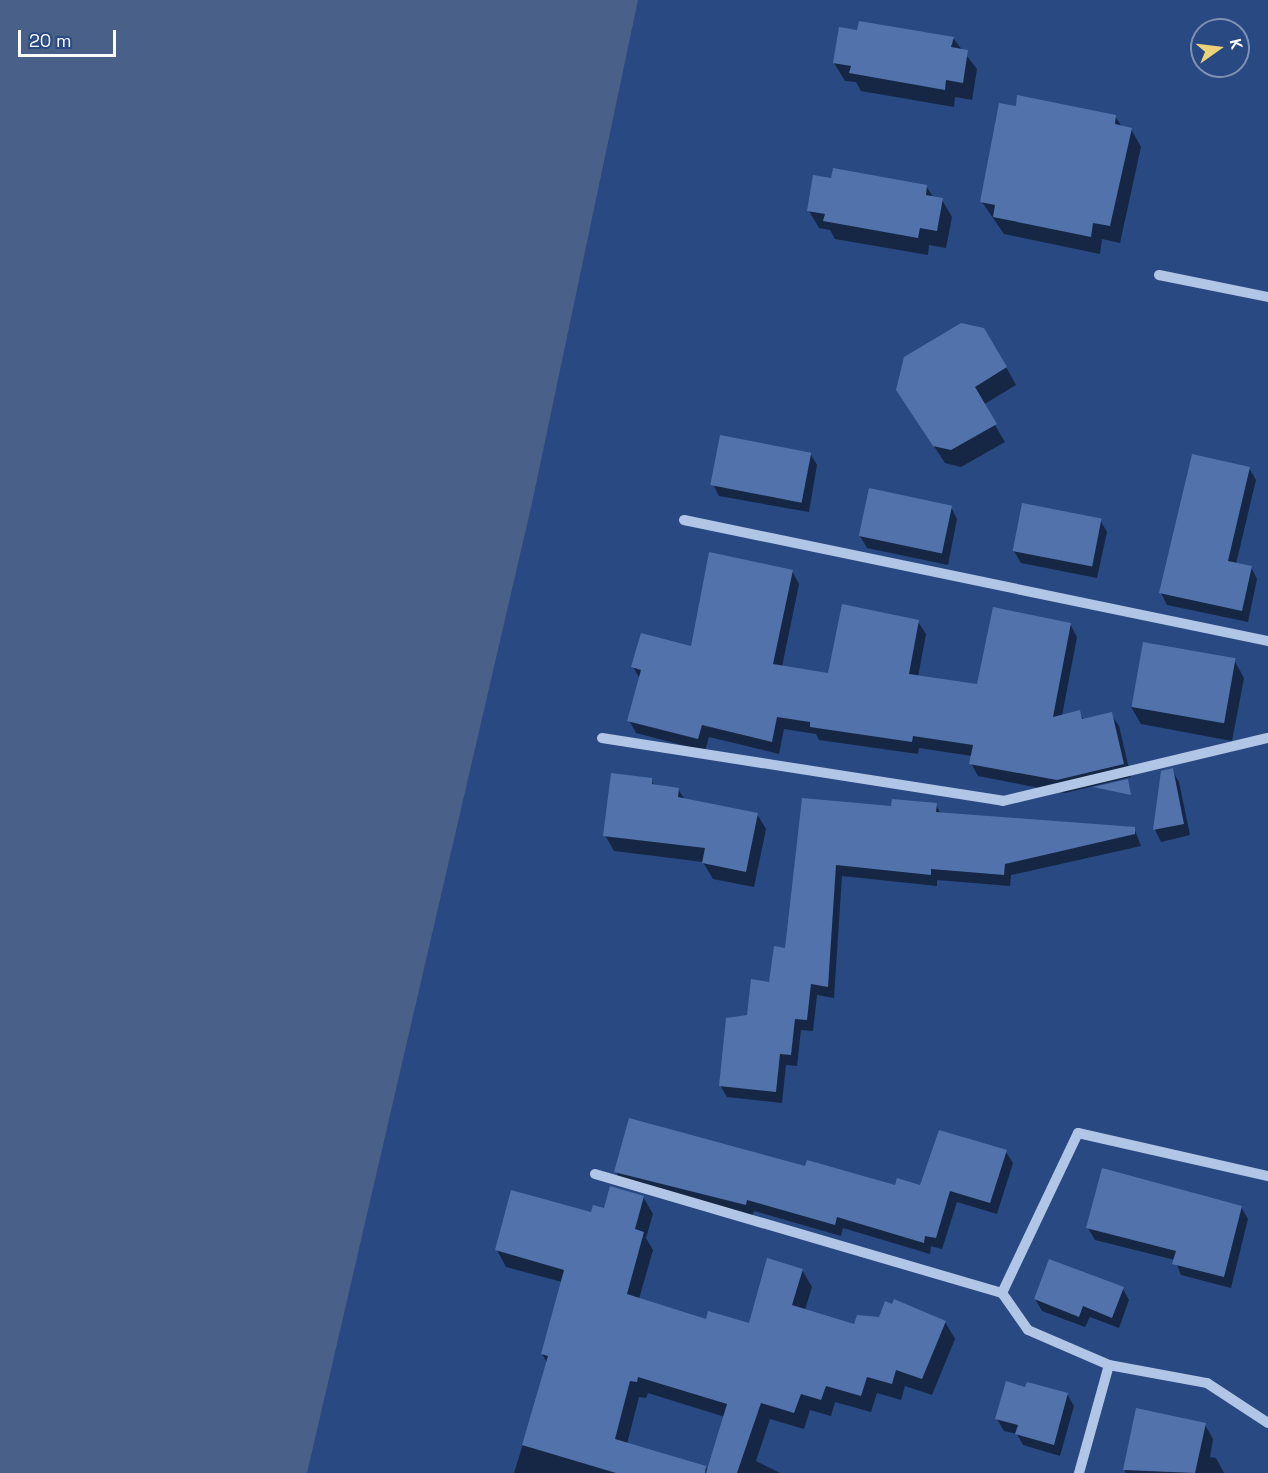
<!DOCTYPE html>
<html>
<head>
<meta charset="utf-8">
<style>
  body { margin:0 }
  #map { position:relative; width:1268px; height:1473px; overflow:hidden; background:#284981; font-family:"Space Grotesk",sans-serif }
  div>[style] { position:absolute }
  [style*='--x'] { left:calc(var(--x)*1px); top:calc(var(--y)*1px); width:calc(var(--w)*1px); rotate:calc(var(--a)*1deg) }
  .water>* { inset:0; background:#496089 }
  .shadow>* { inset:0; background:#0007 }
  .building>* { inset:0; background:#5172aa; transform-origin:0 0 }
  .minor>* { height:10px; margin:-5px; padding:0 5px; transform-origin:5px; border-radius:5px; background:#b1c5e6 }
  span { translate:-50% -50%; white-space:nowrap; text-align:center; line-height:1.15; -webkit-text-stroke:6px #284981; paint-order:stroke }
  .north { position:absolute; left:1190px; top:18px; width:60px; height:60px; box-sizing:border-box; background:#284981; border:2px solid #7e92b3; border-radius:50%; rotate:76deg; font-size:16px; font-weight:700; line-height:24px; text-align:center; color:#fff }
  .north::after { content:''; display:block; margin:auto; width:21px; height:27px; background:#edd377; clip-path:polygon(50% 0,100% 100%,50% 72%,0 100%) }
  .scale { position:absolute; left:18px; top:30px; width:98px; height:27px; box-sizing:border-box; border:3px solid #fff; border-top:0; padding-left:8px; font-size:18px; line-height:21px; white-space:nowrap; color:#fff; -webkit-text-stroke:4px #284981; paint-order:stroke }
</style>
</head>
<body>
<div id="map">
  <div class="water">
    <i style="clip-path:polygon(0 0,638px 0,532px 503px,307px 1473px,0 1473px)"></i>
  </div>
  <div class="shadow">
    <i style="clip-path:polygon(858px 32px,953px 38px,977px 69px,972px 100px,955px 97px,954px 107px,861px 91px,856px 82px,845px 81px,834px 63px)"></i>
    <i style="clip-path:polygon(1115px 116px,1122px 127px,1131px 129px,1141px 147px,1120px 243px,1102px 239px,1100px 254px,1004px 234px,982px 202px)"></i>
    <i style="clip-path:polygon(832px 179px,926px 186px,934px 198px,942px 200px,952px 217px,946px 248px,929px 245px,928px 255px,835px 239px,830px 230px,819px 228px,809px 211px)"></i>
    <i style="clip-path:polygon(1006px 367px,1016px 385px,983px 405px,1005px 442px,961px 467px,945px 463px,909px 408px)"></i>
    <i style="clip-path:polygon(810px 453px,817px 465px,809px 512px,719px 496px,713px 484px)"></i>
    <i style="clip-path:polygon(1249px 468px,1256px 480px,1236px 564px,1251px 567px,1257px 579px,1248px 622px,1167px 605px,1161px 593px)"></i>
    <i style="clip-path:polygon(951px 507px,957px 519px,948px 565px,867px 548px,860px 536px)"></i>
    <i style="clip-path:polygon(1100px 520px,1107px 532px,1097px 578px,1021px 563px,1014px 551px)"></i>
    <i style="clip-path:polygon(792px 571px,799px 584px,782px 667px,830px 674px,918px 622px,926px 634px,918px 677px,978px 686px,1070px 624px,1077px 637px,1062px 716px,1079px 712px,1084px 720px,1111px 714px,1119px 726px,1131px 777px,1065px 793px,978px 776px,971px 763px,972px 756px,919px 748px,918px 754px,819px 740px,816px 734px,784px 729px,779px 754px,709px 737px,705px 751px,636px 733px,629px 720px,640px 679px,633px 667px,692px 647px)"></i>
    <i style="clip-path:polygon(1234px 660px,1244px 678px,1232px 741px,1141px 724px,1131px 707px)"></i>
    <i style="clip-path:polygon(1172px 770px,1179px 782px,1190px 835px,1161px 842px,1155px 830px,1162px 772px)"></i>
    <i style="clip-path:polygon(651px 780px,655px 786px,678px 789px,685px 800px,757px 814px,766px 829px,754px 887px,713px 879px,703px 862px,614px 851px,605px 835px)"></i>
    <i style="clip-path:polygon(803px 800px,893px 807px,936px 805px,941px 814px,1134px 828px,1141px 846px,1011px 875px,1010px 886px,937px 880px,937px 886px,842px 876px,834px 998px,817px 995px,813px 1031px,801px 1030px,797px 1066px,786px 1065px,782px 1103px,727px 1097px,720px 1085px,748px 1017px,771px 983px,786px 950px)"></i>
    <i style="clip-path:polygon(1006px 1152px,1013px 1163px,997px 1214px,957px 1202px,942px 1249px,931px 1246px,930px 1254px,843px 1228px,841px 1236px,754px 1211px,752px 1216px,622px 1183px,616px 1172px,806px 1167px,896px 1187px,921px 1187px)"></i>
    <i style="clip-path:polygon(evenodd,643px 1197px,653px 1214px,646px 1238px,653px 1250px,639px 1299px,707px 1321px,750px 1325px,802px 1270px,812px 1287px,805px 1310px,855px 1325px,881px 1319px,895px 1301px,945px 1322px,955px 1339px,932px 1395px,905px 1386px,901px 1400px,877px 1393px,871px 1412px,835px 1402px,831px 1416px,810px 1410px,804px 1429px,770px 1419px,756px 1461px,780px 1473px,514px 1473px,548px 1364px,542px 1354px,562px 1282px,506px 1267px,497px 1250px,643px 1197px,648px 1393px,725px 1417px,708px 1469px,627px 1444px,639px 1397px,646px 1398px,648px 1393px)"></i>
    <i style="clip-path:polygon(1241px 1207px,1248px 1219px,1231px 1288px,1181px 1275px,1175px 1260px,1095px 1240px,1088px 1228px)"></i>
    <i style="clip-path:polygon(1123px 1289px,1129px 1300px,1119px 1328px,1090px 1317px,1085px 1327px,1042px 1311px,1035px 1299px)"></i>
    <i style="clip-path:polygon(1026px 1389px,1067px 1394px,1074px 1406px,1060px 1456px,1023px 1445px,1017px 1434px,1004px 1431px,997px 1419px)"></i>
    <i style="clip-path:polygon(1205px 1425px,1213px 1439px,1210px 1457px,1216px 1458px,1224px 1473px,1126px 1473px,1124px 1470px)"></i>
  </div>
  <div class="building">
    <i style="clip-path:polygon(859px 21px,954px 37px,951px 47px,968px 50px,963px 83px,946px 80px,945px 90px,849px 73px,851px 66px,833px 63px,839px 27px,857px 30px)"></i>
    <i style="clip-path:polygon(1017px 95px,1116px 115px,1115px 124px,1132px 128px,1110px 226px,1093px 223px,1091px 237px,993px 217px,995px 205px,980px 202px,999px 103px,1016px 106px)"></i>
    <i style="clip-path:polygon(833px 168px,927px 185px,926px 195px,943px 198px,937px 231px,920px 228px,918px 238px,823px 221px,825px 214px,807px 211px,813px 175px,831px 178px)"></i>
    <i style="clip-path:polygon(961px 323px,984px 328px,1007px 367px,975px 387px,997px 424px,951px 450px,933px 446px,896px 390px,904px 357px)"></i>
    <i style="left:720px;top:435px;width:93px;height:51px;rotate:11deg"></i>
    <i style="clip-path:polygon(1192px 454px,1250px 467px,1228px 561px,1252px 566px,1242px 611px,1159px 593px)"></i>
    <i style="left:869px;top:488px;width:85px;height:49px;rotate:12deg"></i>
    <i style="left:1022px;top:503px;width:81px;height:49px;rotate:11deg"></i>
    <i style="clip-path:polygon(709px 552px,793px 570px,773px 664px,828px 673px,842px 604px,919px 620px,909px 674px,977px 684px,993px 607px,1071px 623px,1053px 717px,1080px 710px,1082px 719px,1112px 712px,1124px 764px,1057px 780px,969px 764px,973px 745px,913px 736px,912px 742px,810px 727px,810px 722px,777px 717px,772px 742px,702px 725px,698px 739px,627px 721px,641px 670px,631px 667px,641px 633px,691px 646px)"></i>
    <i style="left:1143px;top:642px;width:94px;height:66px;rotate:10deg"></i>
    <i style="clip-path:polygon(1173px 768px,1184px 824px,1153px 830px,1161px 771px)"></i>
    <i style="clip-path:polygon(611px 773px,652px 778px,652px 784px,679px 788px,678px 797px,758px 813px,746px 872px,702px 863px,705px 848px,603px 836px)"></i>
    <i style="clip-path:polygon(1128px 779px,1131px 795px,1093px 787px)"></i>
    <i style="clip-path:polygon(802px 798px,891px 806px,892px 799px,937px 803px,936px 812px,1135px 827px,1135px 834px,1005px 864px,1004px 875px,931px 869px,931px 875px,836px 865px,828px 987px,811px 984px,807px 1020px,795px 1019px,791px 1055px,780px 1054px,776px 1092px,719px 1086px,726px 1018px,747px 1015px,751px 979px,769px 982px,774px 946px,785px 948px)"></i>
    <i style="clip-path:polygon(629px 1118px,805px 1166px,807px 1160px,895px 1185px,897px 1178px,920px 1185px,939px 1130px,1007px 1150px,990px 1203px,950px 1191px,936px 1238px,925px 1236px,924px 1243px,837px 1217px,835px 1225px,747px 1200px,746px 1205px,614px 1172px)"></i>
    <i style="clip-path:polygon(1102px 1168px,1242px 1206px,1224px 1277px,1172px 1264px,1176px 1251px,1086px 1228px)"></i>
    <i style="clip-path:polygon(610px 1186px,644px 1196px,635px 1229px,644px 1232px,627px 1294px,706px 1319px,708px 1311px,749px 1323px,767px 1258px,803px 1269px,792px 1305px,854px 1324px,857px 1315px,879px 1317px,885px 1301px,892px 1304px,894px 1299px,946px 1321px,922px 1379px,896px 1370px,892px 1384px,867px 1377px,861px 1396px,826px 1386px,821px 1400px,801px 1394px,794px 1413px,761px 1403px,737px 1473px,706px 1473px,727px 1404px,638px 1377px,637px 1382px,630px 1381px,615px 1439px,706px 1466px,705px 1473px,616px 1473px,522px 1445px,548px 1356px,541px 1354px,564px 1270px,495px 1250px,511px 1190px,591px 1212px,593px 1205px,604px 1208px)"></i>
    <i style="clip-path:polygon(1049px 1259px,1124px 1287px,1112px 1318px,1083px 1306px,1079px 1317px,1034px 1299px)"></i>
    <i style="clip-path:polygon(1006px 1381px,1025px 1387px,1027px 1382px,1068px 1393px,1054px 1445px,1015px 1434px,1018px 1425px,995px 1419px)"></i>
    <i style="clip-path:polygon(1136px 1408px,1206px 1423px,1195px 1473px,1123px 1470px)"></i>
  </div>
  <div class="minor">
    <i style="--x:1159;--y:275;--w:111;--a:11.4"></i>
    <i style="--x:684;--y:520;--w:596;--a:11.71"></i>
    <i style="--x:602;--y:738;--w:406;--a:8.9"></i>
    <i style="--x:1003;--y:801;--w:272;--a:-13.4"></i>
    <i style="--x:595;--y:1174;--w:424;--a:16.3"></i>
    <i style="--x:1002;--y:1293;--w:177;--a:-64.6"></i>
    <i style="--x:1078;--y:1133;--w:195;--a:12.8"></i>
    <i style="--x:1002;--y:1293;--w:45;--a:54.9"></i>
    <i style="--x:1028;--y:1330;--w:88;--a:23.4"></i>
    <i style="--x:1109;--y:1365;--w:100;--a:10.4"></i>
    <i style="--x:1207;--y:1383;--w:73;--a:33.3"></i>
    <i style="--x:1079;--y:1473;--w:112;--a:-74.5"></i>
  </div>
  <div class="north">K</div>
  <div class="scale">20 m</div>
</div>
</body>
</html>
